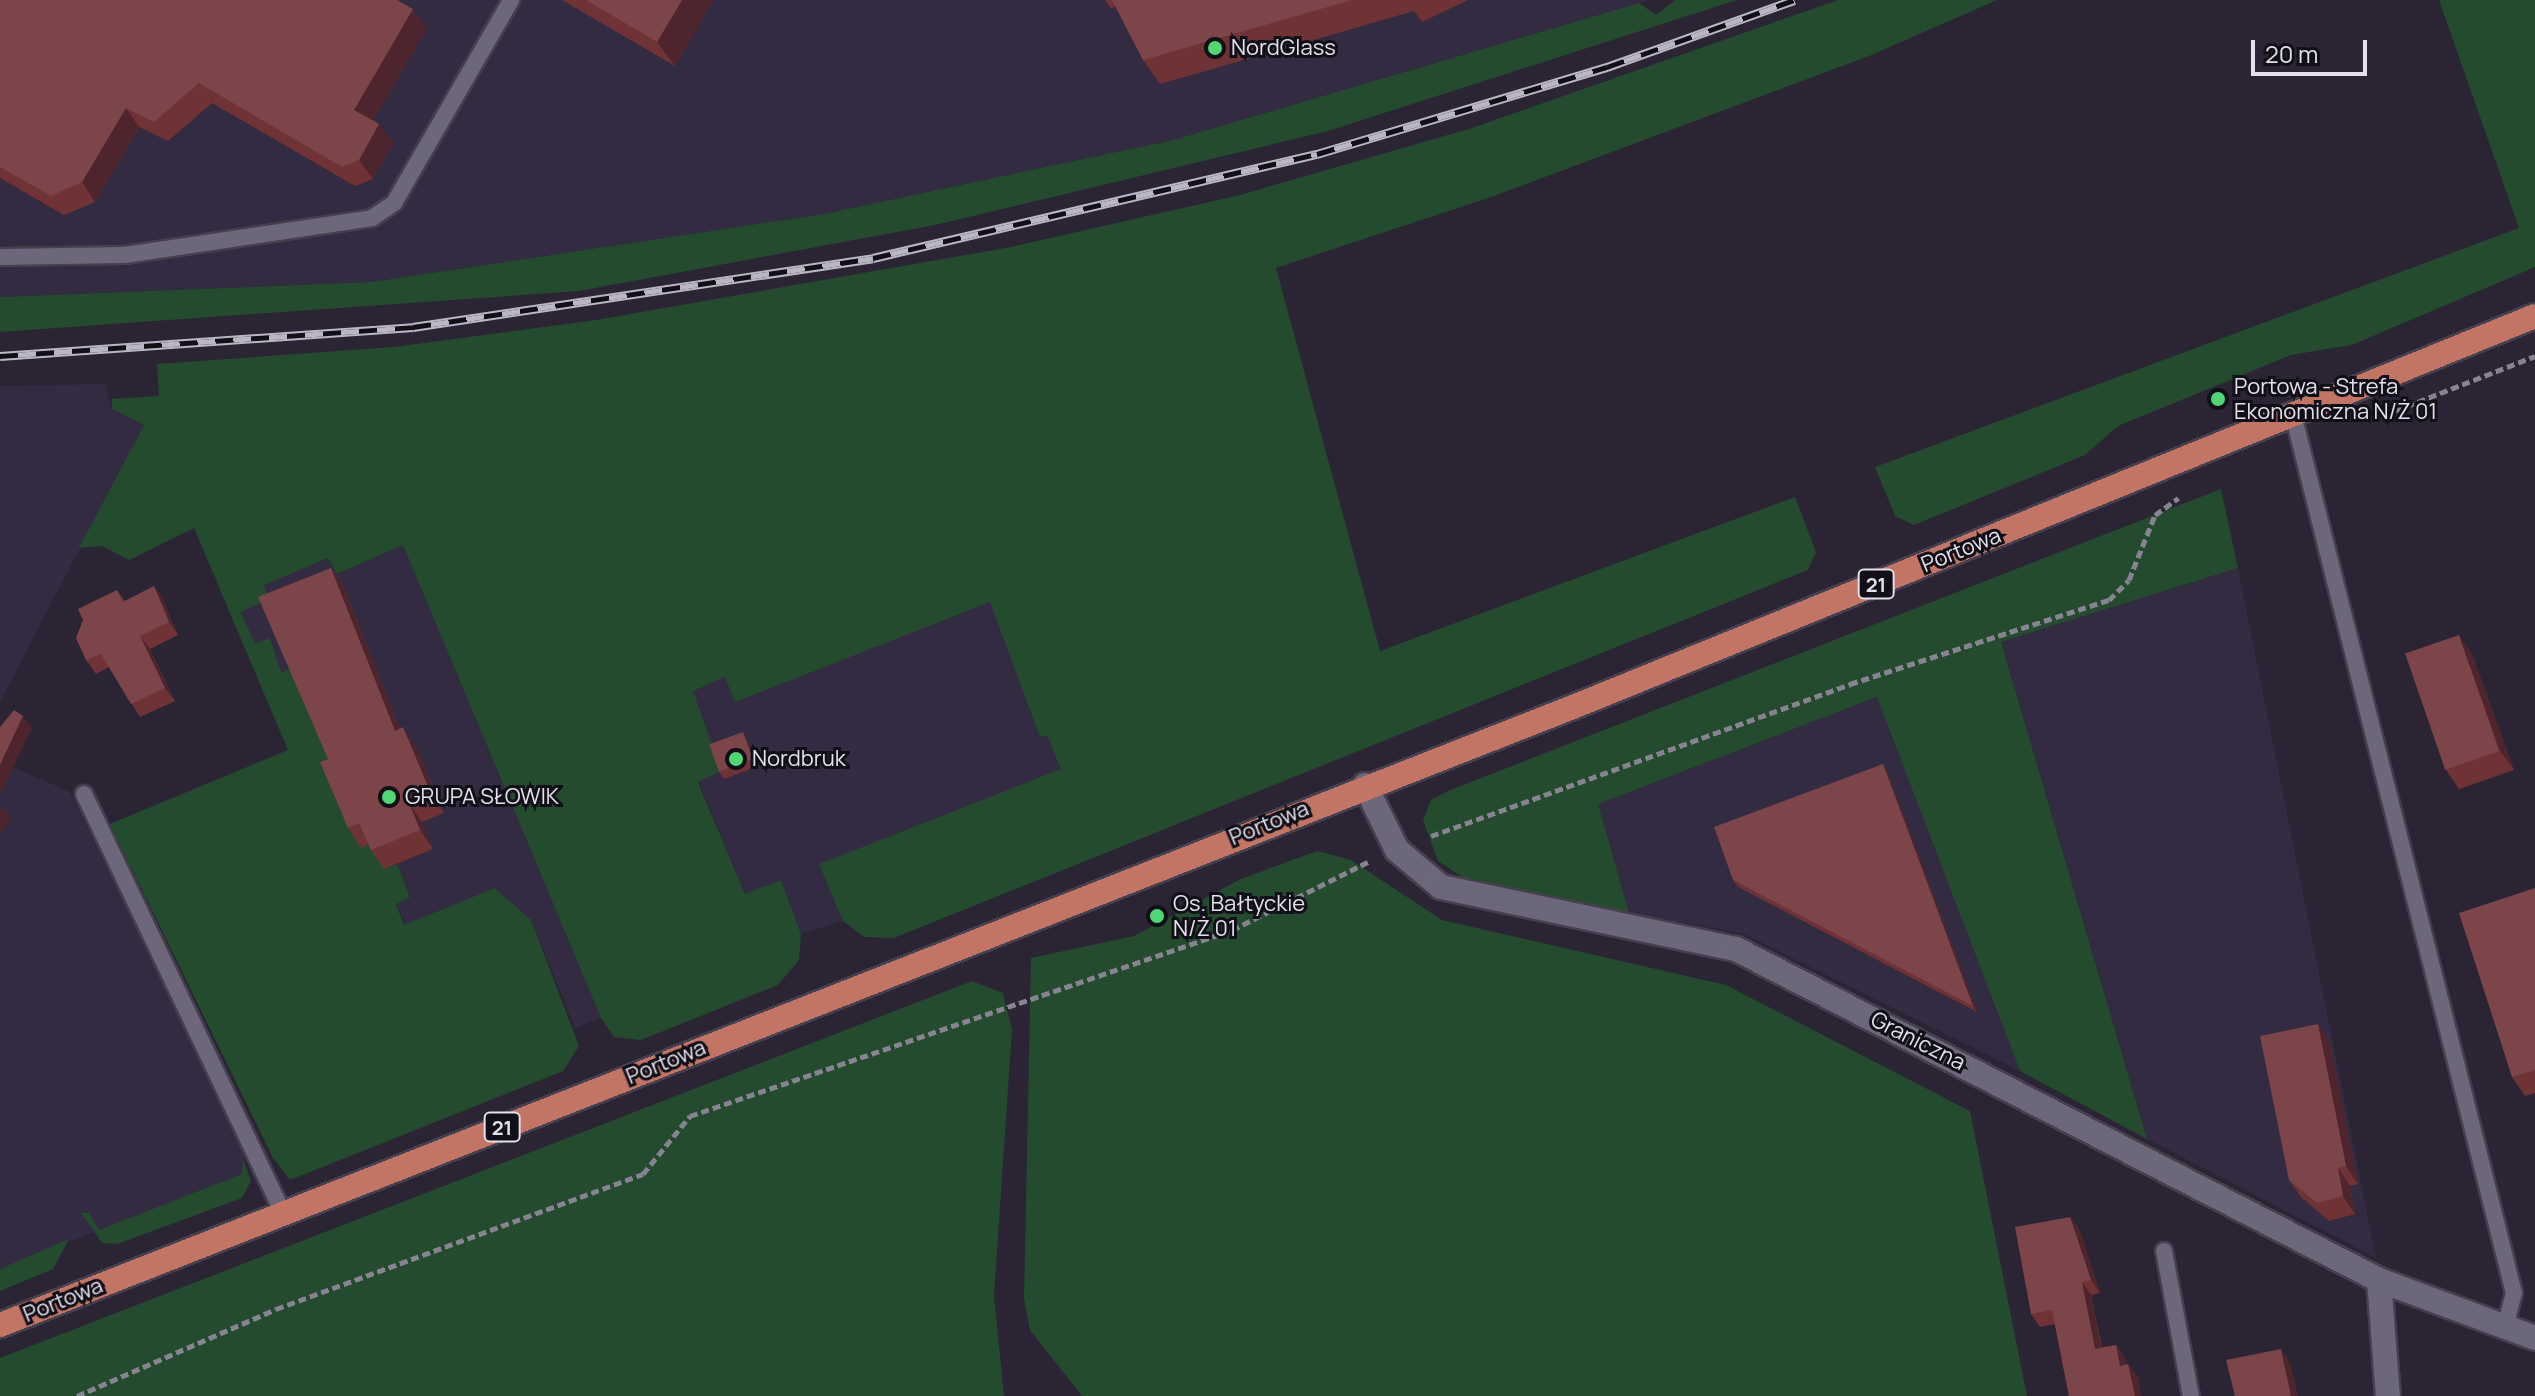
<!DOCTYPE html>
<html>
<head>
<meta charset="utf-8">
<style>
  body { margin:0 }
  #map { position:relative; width:2535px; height:1396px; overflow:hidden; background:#2a2435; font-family:Manrope,sans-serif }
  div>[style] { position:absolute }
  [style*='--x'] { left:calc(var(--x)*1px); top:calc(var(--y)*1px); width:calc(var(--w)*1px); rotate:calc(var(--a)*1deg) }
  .built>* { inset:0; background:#332b42 }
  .green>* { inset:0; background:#244b2e }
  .path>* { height:5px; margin-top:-2.5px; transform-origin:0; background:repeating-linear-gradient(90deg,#888392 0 8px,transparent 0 12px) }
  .roads { filter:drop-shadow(2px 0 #453f4e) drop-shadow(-2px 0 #453f4e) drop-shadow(0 2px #453f4e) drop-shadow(0 -2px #453f4e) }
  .lane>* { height:16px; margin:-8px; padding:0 8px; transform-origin:8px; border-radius:8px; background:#6d677b }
  .street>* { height:24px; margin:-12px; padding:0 12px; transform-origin:12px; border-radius:12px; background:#6d677b }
  .primary>* { height:24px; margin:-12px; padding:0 12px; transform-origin:12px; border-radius:12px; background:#c27465 }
  .rail>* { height:9px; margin-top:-4.5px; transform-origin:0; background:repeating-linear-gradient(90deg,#110f17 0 18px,#bab6c3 0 36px); box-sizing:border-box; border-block:2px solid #bab6c3 }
  .wall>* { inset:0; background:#6f3336 }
  .shaded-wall>* { inset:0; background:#4e252d }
  .building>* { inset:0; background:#7b4549; transform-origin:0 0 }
  .dots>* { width:22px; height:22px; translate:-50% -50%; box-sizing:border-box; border:4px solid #110f17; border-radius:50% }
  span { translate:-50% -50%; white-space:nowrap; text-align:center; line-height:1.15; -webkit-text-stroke:6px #110f17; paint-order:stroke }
  .shield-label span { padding:2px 6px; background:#110f17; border:2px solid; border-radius:6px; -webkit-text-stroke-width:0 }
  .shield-label { font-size:20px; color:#e3dfeb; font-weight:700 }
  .poi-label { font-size:22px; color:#e3dfeb }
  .left { translate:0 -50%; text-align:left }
  .street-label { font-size:22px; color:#e3dfeb }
  .scale { position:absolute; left:2251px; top:40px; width:116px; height:36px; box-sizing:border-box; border:4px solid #e3dfeb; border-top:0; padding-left:10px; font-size:24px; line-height:28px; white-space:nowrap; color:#e3dfeb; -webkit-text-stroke:6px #110f17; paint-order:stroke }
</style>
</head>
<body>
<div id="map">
  <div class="built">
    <i style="clip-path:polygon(0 0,1649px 0,1173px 140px,824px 214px,371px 282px,0 297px)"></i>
    <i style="clip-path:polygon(105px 384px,112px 409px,144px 425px,0 702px,0 386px)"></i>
    <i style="clip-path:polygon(403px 545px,601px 1018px,575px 1028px,531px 920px,495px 888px,405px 925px,396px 903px,410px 896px,397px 864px,384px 869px,293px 667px,281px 672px,255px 645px,241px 611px,269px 599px,263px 585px,329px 558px,337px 574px)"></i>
    <i style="clip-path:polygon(994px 549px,1078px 763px,820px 864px,843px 921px,801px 934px,781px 881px,745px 894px,658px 681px)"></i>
    <i style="clip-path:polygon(2238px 568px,2376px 1258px,2147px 1139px,2001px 642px)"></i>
    <i style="clip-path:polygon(1878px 697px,2020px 1071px,1744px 934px,1629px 913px,1597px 804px)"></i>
    <i style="clip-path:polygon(0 761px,70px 792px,244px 1150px,243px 1174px,0 1269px)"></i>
  </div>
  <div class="green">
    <i style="clip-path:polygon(1675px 0,1737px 0,1328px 131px,935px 225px,579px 291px,0 332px,0 297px,371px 282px,824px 214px,1173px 140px,1639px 3px,1656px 15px)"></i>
    <i style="clip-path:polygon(1838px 0,1997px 0,1869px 56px,1491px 197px,1276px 268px,1380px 651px,1795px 497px,1816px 552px,1808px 570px,894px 938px,864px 937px,843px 921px,819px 864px,1061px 769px,1047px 735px,1040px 737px,990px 602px,735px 702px,725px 677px,693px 691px,721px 771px,698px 782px,745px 894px,781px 880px,801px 934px,799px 960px,778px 985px,641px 1040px,614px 1037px,601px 1018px,403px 545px,337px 574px,328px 558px,264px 585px,269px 599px,241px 612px,255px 644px,270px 638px,281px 672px,294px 667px,384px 869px,397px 864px,410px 897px,396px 904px,404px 925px,495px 888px,531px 920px,579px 1046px,563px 1071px,290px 1180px,273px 1158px,110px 824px,288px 750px,194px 528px,129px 560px,102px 546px,79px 548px,144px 425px,112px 409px,112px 399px,159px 396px,157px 364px,394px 347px,596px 320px,1011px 247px,1240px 195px,1472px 128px)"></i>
    <i style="clip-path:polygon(2439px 0,2535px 0,2535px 267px,2352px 345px,2291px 355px,2118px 426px,2085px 455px,1914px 525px,1895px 516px,1875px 467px,2519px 228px)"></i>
    <i style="clip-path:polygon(2221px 489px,2238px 568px,2001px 642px,2147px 1139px,2020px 1071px,1877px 697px,1598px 804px,1629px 913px,1473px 884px,1438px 861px,1423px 820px,1431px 800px,1448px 791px)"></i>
    <i style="clip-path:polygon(1317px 851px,1351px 860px,1442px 920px,1726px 985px,1970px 1111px,2027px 1396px,1082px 1396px,1030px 1330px,1024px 1299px,1031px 958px,1134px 936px,1241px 879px)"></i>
    <i style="clip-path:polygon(972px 981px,1003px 993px,1012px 1030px,994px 1296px,1004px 1396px,0 1396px,0 1358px)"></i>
    <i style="clip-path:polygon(243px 1158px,251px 1181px,242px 1198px,117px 1244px,102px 1243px,81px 1213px,89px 1213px,99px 1230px,242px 1174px)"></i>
    <i style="clip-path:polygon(69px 1239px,53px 1269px,0 1291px,0 1269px)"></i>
  </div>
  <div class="path">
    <i style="--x:2384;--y:415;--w:162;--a:-21.3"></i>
    <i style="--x:1431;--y:836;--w:446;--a:-19.9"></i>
    <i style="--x:1850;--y:684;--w:272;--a:-18"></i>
    <i style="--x:2109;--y:600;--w:28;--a:-45"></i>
    <i style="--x:2129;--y:580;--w:70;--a:-68.2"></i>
    <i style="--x:2155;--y:515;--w:29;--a:-36"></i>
    <i style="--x:77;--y:1396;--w:217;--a:-23.6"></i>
    <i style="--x:276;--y:1309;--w:391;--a:-20.2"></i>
    <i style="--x:643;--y:1174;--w:75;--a:-51"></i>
    <i style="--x:690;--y:1116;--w:573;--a:-18.94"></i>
    <i style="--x:1232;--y:930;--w:154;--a:-26.6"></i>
  </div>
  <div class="roads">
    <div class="lane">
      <i style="--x:0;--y:257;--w:125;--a:-0.9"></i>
      <i style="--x:125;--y:255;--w:250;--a:-8.5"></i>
      <i style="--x:372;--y:218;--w:27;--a:-34"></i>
      <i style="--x:394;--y:203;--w:234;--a:-60"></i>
      <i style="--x:2293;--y:414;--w:906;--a:75.89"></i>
      <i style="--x:2514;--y:1293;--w:38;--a:105"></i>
      <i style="--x:84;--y:794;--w:465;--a:64.6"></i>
      <i style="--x:2164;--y:1251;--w:147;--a:79.5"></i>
    </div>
    <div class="street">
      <i style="--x:1365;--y:785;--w:72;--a:63.8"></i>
      <i style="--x:1397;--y:850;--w:57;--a:40.1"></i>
      <i style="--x:1441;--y:887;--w:301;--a:11.9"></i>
      <i style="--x:1736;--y:949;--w:723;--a:27.24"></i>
      <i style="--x:2379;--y:1280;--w:166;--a:20.4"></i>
      <i style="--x:2379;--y:1280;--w:116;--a:85.6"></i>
    </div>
    <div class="primary">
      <i style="--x:0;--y:1325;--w:1690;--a:-21.45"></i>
      <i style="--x:1573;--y:707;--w:1038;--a:-22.12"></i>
    </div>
  </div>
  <div class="rail">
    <i style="--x:0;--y:356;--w:414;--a:-4"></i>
    <i style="--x:413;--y:327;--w:465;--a:-8.5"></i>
    <i style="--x:873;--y:258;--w:456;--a:-13.2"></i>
    <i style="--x:1317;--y:154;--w:303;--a:-16.7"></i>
    <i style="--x:1607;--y:67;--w:199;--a:-19.7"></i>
  </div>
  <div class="wall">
    <i style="clip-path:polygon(0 0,427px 28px,373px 120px,379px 124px,393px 143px,373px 179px,355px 186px,212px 103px,168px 141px,139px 127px,95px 202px,64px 215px,0 178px)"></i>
    <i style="clip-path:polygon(562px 0,713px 0,675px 66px)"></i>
    <i style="clip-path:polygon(1105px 0,1468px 0,1422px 22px,1414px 11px,1160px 84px,1143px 60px,1115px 6px,1111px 9px)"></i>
    <i style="clip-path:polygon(154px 586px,163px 600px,178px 635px,150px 649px,175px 701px,140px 717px,109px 667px,96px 674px,86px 660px,117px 590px,125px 601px)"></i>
    <i style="clip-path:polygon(344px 587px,400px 729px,416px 747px,444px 813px,422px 822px,433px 849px,384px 869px,371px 850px,368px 844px,361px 848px,348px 828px,328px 759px)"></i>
    <i style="clip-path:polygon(2472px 654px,2514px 770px,2459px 789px,2446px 770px)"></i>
    <i style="clip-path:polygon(747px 739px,758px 766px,724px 779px,719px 772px)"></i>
    <i style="clip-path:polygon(1883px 764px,1887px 771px,1977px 1012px,1738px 887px,1733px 880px)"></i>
    <i style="clip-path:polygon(2535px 888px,2535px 1093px,2525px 1096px,2512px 1077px)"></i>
    <i style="clip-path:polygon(2318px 1024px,2330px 1042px,2358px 1184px,2350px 1186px,2355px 1214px,2329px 1221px,2301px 1197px,2289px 1180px)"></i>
    <i style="clip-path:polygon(2070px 1217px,2080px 1230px,2100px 1293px,2091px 1295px,2102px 1347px,2116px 1345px,2125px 1358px,2126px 1365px,2128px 1364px,2138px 1377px,2141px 1396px,2069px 1396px,2055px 1324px,2040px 1327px,2031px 1314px)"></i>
  </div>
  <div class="shaded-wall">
    <i style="clip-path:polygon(682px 0,713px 0,675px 66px,657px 42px)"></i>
    <i style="clip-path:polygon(413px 9px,427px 28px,368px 129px,354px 110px)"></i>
    <i style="clip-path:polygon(126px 108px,139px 127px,95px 202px,82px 182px)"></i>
    <i style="clip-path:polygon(379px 124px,393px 143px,373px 179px,359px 160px)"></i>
    <i style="clip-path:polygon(331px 568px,344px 587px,408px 750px,395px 731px)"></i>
    <i style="clip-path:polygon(154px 586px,163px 600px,178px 635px,169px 622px)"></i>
    <i style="clip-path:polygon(2459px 635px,2472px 654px,2514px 770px,2500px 751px)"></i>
    <i style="clip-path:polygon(140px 636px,150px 649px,175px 701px,165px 688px)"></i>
    <i style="clip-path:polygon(23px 716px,32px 728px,0 795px,0 765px)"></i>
    <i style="clip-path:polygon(403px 727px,416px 747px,444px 813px,431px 794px)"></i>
    <i style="clip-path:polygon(743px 732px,747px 739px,758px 766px,753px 759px)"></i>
    <i style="clip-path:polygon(1883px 764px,1887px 771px,1977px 1012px,1973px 1006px)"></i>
    <i style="clip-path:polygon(409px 803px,422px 822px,433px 849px,420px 830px)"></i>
    <i style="clip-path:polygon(3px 807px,11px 819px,0 833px,0 811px)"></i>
    <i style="clip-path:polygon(2318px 1024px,2330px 1042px,2358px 1184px,2346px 1166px)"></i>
    <i style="clip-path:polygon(2338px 1168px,2350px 1186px,2355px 1214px,2343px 1196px)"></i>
    <i style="clip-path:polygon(2070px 1217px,2080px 1230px,2100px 1293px,2091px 1280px)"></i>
    <i style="clip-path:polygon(2082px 1282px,2091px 1295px,2104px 1362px,2095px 1349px)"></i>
    <i style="clip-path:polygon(2116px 1345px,2125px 1358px,2129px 1379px,2120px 1366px)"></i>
    <i style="clip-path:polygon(2281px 1349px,2290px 1362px,2298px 1396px,2291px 1396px)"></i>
    <i style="clip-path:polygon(2128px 1364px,2138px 1377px,2141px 1396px,2135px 1396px)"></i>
  </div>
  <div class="building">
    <i style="clip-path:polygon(0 0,397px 0,413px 9px,354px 110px,379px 124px,359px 160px,342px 167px,199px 83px,154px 122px,126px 108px,82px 182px,51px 196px,0 167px)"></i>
    <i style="clip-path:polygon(586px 0,682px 0,657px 42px)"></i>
    <i style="clip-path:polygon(1112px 0,1352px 0,1143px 60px)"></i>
    <i style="clip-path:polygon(331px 568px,395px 731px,403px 727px,431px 794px,409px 803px,420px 830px,371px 850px,359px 823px,348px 828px,320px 762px,328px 759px,258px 597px)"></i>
    <i style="clip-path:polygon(154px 586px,169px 622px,140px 636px,165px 688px,131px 704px,101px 654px,86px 660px,76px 638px,83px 620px,78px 609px,117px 590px,123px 602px)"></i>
    <i style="left:2459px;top:635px;width:123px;height:57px;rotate:71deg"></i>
    <i style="clip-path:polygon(14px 710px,23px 716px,0 765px,0 727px)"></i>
    <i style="left:743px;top:732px;width:29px;height:36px;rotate:70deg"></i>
    <i style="clip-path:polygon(1883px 764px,1973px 1006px,1733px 880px,1714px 827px)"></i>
    <i style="clip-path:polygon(2535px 888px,2535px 1070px,2512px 1077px,2459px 913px)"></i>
    <i style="clip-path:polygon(2318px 1024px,2346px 1166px,2338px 1168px,2343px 1196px,2317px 1203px,2289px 1180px,2260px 1036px)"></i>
    <i style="clip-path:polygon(2070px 1217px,2091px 1280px,2082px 1282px,2095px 1349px,2116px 1345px,2120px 1366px,2128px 1364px,2135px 1396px,2069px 1396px,2052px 1310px,2031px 1314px,2015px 1227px)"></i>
    <i style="clip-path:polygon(2281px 1349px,2291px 1396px,2235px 1396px,2226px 1360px)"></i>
  </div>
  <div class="dots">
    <i style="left:1215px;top:48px;background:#50d674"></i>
    <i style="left:2218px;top:399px;background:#50d674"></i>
    <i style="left:736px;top:759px;background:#50d674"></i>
    <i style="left:389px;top:797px;background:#50d674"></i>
    <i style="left:1157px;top:916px;background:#50d674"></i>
  </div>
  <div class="shield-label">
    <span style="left:1876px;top:584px">21</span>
    <span style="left:502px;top:1127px">21</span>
  </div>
  <div class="poi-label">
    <span class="left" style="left:1231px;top:48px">NordGlass</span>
    <span class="left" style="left:2234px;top:399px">Portowa - Strefa<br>Ekonomiczna N/Ż 01</span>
    <span class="left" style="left:752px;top:759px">Nordbruk</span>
    <span class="left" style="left:405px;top:797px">GRUPA SŁOWIK</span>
    <span class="left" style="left:1173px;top:916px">Os. Bałtyckie<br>N/Ż 01</span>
  </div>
  <div class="street-label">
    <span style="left:1961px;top:550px;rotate:-22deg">Portowa</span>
    <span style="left:1269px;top:823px;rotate:-22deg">Portowa</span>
    <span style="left:1918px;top:1041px;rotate:27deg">Graniczna</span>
    <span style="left:666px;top:1062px;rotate:-22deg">Portowa</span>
    <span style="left:63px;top:1300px;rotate:-22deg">Portowa</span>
  </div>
  <div class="scale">20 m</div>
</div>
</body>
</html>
